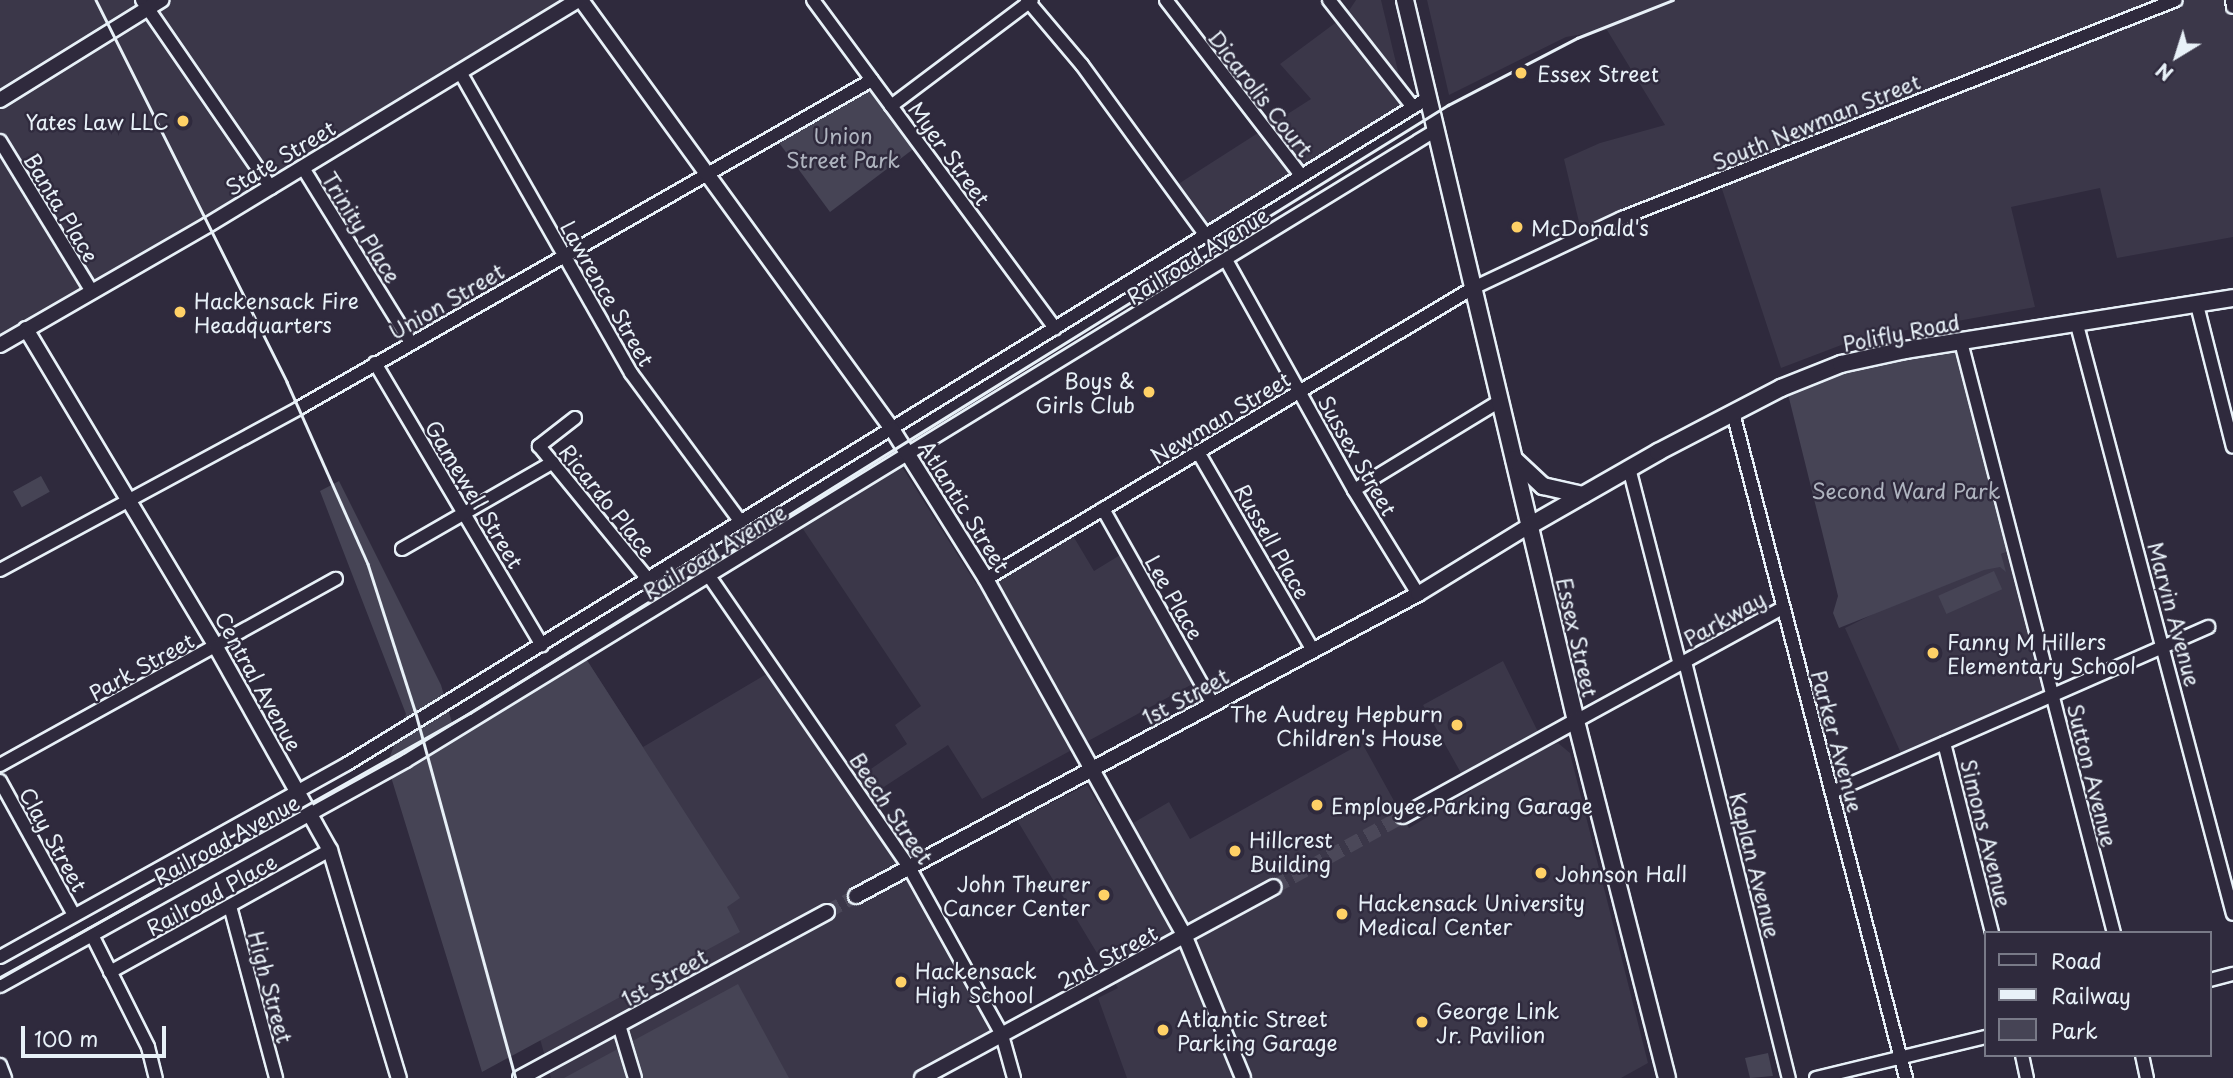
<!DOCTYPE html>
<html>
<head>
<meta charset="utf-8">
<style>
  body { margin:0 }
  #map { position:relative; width:2233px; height:1078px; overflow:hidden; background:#2f2a3d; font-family:"Playpen Sans",sans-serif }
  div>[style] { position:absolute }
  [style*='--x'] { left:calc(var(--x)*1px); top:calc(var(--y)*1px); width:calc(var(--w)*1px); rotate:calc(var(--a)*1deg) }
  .built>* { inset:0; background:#3b3749 }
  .green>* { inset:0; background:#464455; transform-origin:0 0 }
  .tertiary-tunnel>* { height:14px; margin-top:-7px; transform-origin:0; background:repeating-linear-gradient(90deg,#4b4859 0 14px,transparent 0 21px) }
  .roads { filter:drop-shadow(2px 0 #e8f1f8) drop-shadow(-2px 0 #e8f1f8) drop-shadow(0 2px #e8f1f8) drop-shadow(0 -2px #e8f1f8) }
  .minor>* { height:12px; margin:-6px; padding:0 6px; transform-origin:6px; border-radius:6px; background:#2f2a3d }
  .tertiary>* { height:14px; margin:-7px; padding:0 7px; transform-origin:7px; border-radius:7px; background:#2f2a3d }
  .secondary>* { height:16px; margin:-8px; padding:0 8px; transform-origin:8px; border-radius:8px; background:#2f2a3d }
  .rail>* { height:2.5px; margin:-1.25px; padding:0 1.25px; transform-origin:1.25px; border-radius:1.25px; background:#e8f1f8 }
  .dots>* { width:19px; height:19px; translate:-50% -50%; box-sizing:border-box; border:4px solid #2f2a3d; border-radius:50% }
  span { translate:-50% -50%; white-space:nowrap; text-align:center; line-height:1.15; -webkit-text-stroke:5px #2f2a3d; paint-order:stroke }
  .poi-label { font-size:21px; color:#e8f1f8 }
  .left { translate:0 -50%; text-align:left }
  .right { translate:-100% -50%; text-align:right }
  .street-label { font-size:21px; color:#e8f1f8 }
  .park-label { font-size:21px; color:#afb4bf }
  .legend { position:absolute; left:1984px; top:931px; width:228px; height:126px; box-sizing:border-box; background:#2f2a3d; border:2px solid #797a88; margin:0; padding:9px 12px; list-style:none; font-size:21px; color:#e8f1f8 }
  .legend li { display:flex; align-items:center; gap:14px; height:35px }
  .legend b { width:35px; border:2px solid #797a88 }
  .north { position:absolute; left:2142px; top:21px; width:70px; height:70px; -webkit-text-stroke:5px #2f2a3d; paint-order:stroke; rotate:218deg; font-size:19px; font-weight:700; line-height:28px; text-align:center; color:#e8f1f8 }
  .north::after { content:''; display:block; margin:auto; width:24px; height:32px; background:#e8f1f8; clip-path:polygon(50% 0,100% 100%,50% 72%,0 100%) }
  .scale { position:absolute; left:21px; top:1026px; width:145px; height:32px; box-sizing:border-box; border:4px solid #e8f1f8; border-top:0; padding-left:9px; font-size:21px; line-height:24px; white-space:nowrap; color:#e8f1f8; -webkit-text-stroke:5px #2f2a3d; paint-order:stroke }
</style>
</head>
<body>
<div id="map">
  <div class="built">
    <i style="clip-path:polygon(0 0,578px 0,0 345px)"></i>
    <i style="clip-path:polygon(1356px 0,1381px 0,1409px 117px,1213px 240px,1172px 188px,1311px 99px,1280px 64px,1346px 15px)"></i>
    <i style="clip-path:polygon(1427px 0,2233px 0,2233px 237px,2117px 258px,2100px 188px,2011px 207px,2035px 307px,1857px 339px,1781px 368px,1718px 177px,1583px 239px,1564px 159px,1600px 143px,1665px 125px,1607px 30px,1566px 37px,1449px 95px)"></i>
    <i style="clip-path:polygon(902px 467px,976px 584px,1069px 529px,1094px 571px,1125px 552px,1198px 681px,982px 799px,948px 745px,864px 800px,1002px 1035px,922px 1078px,551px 1078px,452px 726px,581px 651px,643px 747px,775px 669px,852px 782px,907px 744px,895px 725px,921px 706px,797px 520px)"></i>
    <i style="clip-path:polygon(2015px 549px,2052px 695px,1904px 760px,1845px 628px,1965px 568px)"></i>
    <i style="clip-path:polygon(1503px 661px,1546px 748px,1558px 743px,1570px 753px,1648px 1063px,1621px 1078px,1127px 1078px,1098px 998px,1118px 988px,1017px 820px,1087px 785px,1116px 833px,1169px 802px,1190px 839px,1362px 743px,1409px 828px,1471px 791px,1423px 705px)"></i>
  </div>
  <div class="green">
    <i style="clip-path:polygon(872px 80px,920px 144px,830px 212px,774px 136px)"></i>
    <i style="clip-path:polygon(1961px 342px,2015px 549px,2001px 554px,2006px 572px,2000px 567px,1984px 570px,1839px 628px,1833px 613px,1838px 596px,1786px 386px,1811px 375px)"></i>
    <i style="left:41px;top:476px;width:18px;height:32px;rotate:61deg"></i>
    <i style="clip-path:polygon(339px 481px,441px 685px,453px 726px,581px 651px,740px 898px,727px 907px,740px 932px,482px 1072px,387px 764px,406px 714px,320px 491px)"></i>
    <i style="left:1994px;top:571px;width:20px;height:61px;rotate:66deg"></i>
    <i style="clip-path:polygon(738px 984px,789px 1078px,564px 1078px)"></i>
    <i style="clip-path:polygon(1768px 1053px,1773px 1076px,1750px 1078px,1745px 1058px)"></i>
  </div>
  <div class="tertiary-tunnel">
    <i style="--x:1274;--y:887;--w:147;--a:-28.8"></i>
    <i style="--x:827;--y:912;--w:33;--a:-29"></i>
  </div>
  <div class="roads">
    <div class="minor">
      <i style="--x:142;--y:0;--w:228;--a:55.5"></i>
      <i style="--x:813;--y:0;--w:408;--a:53.6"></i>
      <i style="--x:1027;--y:0;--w:85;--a:49.8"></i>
      <i style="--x:1082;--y:65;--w:213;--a:54"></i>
      <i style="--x:1166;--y:0;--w:221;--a:52.4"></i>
      <i style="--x:1329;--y:0;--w:136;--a:51.9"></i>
      <i style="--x:2232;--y:0;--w:7;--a:82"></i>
      <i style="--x:460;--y:72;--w:346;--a:60.4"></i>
      <i style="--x:631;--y:373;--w:185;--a:53.6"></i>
      <i style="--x:891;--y:106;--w:176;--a:-36.9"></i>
      <i style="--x:0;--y:141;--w:177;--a:58.6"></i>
      <i style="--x:303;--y:168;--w:206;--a:58.3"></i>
      <i style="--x:1226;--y:260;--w:263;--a:60.9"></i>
      <i style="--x:1354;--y:490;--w:122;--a:58.4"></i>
      <i style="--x:2197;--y:305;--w:146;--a:75.8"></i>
      <i style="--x:2077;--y:325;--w:609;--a:75.17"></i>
      <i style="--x:1961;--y:342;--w:610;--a:75.49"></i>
      <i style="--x:375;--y:363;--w:328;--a:59.4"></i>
      <i style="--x:1733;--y:413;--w:687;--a:75.42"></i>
      <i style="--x:575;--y:418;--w:46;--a:142.1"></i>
      <i style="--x:539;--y:446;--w:172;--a:50.7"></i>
      <i style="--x:1198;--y:452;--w:229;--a:59.9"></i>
      <i style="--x:1629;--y:468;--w:203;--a:75.5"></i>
      <i style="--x:1354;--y:490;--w:171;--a:-31.4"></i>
      <i style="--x:1103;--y:509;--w:224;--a:60.6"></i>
      <i style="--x:402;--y:549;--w:174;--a:-29.9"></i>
      <i style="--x:0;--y:570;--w:340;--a:-28.4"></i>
      <i style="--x:299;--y:408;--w:660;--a:-29.79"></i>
      <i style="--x:709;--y:576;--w:353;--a:55.5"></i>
      <i style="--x:909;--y:867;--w:192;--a:61"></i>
      <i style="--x:1002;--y:1035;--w:45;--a:74.4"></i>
      <i style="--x:986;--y:579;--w:567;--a:-30.86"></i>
      <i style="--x:1473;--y:288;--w:165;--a:-25.2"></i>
      <i style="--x:1622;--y:218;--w:595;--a:-21.48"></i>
      <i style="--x:1685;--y:662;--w:429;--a:76"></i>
      <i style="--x:1576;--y:721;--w:235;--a:-28.7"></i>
      <i style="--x:1944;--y:743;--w:196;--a:75.8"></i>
      <i style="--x:0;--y:765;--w:384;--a:-29"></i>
      <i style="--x:0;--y:781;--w:153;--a:61.1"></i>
      <i style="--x:1832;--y:792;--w:411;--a:-23.7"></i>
      <i style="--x:230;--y:906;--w:178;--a:75"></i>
      <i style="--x:92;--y:935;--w:125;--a:63.4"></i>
      <i style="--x:148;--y:1047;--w:32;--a:76"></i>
      <i style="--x:0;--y:957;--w:397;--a:-29.1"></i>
      <i style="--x:347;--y:764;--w:1270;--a:-31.64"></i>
      <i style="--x:110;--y:972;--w:252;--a:-29"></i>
      <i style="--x:2210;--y:980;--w:24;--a:-15"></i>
      <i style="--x:0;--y:986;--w:464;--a:-29"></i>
      <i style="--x:406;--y:761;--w:1208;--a:-31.49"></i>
      <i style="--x:619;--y:1025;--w:55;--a:73.2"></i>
      <i style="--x:2022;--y:1055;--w:24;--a:78"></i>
      <i style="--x:2142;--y:1055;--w:24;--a:78"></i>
      <i style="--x:0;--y:1065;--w:14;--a:69"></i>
      <i style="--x:1816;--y:1078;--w:175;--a:-13.6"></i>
    </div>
    <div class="tertiary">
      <i style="--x:581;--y:0;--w:530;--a:54.06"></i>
      <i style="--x:892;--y:429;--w:177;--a:57.9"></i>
      <i style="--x:986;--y:579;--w:410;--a:60.9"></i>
      <i style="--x:1185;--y:937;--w:152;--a:67.6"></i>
      <i style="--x:0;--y:100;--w:190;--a:-31.8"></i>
      <i style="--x:26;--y:329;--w:370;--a:59.1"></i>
      <i style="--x:216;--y:647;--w:233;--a:60.7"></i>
      <i style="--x:330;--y:850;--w:238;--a:73.2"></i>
      <i style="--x:0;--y:345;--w:240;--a:-30"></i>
      <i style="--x:208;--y:225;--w:433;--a:-31.3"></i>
      <i style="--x:1403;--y:816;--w:197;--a:-28.8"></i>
      <i style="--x:856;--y:896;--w:638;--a:-28.25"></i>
      <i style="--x:1418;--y:594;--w:130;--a:-31.5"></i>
      <i style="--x:520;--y:1078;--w:349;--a:-28.4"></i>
      <i style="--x:922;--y:1078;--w:400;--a:-28.5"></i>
    </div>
    <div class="secondary">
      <i style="--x:1405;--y:0;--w:741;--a:76.66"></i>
      <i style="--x:1576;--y:721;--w:368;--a:75.7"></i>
      <i style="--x:1514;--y:459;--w:40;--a:43"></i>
      <i style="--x:1543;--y:486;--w:41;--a:12.7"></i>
      <i style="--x:1529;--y:526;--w:149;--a:-29.8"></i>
      <i style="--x:1658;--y:452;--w:139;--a:-27.5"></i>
      <i style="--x:1781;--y:388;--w:65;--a:-21.8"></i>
      <i style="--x:1841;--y:364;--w:66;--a:-12.3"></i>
      <i style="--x:1905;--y:350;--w:332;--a:-9"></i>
    </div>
  </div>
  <div class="rail">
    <i style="--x:96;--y:0;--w:427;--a:63.4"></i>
    <i style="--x:287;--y:382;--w:199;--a:66"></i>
    <i style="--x:368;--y:564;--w:153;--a:72.2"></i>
    <i style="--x:415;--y:710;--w:382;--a:74.7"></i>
    <i style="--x:0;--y:978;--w:540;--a:-29.42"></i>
    <i style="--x:470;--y:713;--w:1152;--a:-31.87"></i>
    <i style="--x:1448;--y:105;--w:145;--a:-27.4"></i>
    <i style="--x:1577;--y:38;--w:103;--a:-21.6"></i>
  </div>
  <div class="dots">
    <i style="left:1521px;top:73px;background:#ffd166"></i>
    <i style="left:183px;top:121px;background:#ffd166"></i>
    <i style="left:1517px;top:227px;background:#ffd166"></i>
    <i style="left:180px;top:312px;background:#ffd166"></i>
    <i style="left:1149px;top:392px;background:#ffd166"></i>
    <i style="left:1933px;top:653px;background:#ffd166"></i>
    <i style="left:1457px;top:725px;background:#ffd166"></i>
    <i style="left:1317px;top:805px;background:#ffd166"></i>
    <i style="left:1235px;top:851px;background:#ffd166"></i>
    <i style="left:1541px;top:873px;background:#ffd166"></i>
    <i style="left:1104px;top:895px;background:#ffd166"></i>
    <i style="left:1342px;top:914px;background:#ffd166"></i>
    <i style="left:901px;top:982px;background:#ffd166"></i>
    <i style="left:1422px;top:1022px;background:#ffd166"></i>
    <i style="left:1163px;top:1030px;background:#ffd166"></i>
  </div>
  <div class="poi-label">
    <span class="left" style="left:1537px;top:73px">Essex Street</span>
    <span class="right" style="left:169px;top:121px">Yates Law LLC</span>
    <span class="left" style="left:1531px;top:227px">McDonald's</span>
    <span class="left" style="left:194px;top:312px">Hackensack Fire<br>Headquarters</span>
    <span class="right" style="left:1135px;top:392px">Boys &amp;<br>Girls Club</span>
    <span class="left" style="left:1947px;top:653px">Fanny M Hillers<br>Elementary School</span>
    <span class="right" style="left:1443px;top:725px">The Audrey Hepburn<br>Children's House</span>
    <span class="left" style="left:1331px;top:805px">Employee Parking Garage</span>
    <span class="left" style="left:1249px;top:851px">Hillcrest<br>Building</span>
    <span class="left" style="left:1555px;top:873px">Johnson Hall</span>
    <span class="right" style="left:1090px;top:895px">John Theurer<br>Cancer Center</span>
    <span class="left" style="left:1358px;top:914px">Hackensack University<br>Medical Center</span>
    <span class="left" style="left:915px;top:982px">Hackensack<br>High School</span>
    <span class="left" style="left:1436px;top:1022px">George Link<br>Jr. Pavilion</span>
    <span class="left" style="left:1177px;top:1030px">Atlantic Street<br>Parking Garage</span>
  </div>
  <div class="street-label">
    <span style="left:1261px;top:93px;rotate:52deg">Dicarolis Court</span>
    <span style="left:1816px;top:121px;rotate:-22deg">South Newman Street</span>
    <span style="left:950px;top:153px;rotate:54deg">Myer Street</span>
    <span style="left:280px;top:157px;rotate:-31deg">State Street</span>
    <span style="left:62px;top:207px;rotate:59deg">Banta Place</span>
    <span style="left:362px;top:227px;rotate:58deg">Trinity Place</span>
    <span style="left:1197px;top:255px;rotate:-32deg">Railroad Avenue</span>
    <span style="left:608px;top:293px;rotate:60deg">Lawrence Street</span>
    <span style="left:446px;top:301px;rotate:-30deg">Union Street</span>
    <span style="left:1901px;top:332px;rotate:-11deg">Polifly Road</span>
    <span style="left:1220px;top:417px;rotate:-31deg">Newman Street</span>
    <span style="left:1358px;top:455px;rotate:60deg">Sussex Street</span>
    <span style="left:475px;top:494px;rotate:59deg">Gamewell Street</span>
    <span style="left:608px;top:500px;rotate:51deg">Ricardo Place</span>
    <span style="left:965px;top:506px;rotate:58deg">Atlantic Street</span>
    <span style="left:1273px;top:541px;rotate:60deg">Russell Place</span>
    <span style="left:714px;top:551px;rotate:-31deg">Railroad Avenue</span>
    <span style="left:1175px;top:597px;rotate:60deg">Lee Place</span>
    <span style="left:2175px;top:614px;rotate:75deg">Marvin Avenue</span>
    <span style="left:1724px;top:618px;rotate:-29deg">Parkway</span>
    <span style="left:1578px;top:637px;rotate:77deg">Essex Street</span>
    <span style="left:141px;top:666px;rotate:-29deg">Park Street</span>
    <span style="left:259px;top:681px;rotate:61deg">Central Avenue</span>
    <span style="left:1185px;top:696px;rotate:-28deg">1st Street</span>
    <span style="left:1838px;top:741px;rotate:75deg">Parker Avenue</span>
    <span style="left:2093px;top:775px;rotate:76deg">Sutton Avenue</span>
    <span style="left:892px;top:808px;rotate:56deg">Beech Street</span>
    <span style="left:1987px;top:833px;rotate:76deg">Simons Avenue</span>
    <span style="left:54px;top:839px;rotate:61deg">Clay Street</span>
    <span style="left:226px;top:839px;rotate:-29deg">Railroad Avenue</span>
    <span style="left:1756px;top:865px;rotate:76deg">Kaplan Avenue</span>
    <span style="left:211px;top:894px;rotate:-29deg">Railroad Place</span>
    <span style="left:1107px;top:956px;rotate:-28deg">2nd Street</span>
    <span style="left:664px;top:977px;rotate:-29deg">1st Street</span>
    <span style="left:271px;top:987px;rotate:75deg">High Street</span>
  </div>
  <div class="park-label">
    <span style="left:843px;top:147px">Union<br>Street Park</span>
    <span style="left:1906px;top:490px">Second Ward Park</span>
  </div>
  <ul class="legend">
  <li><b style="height:9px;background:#2f2a3d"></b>Road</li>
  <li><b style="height:9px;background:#e8f1f8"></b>Railway</li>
  <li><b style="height:19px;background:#464455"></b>Park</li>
  </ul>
  <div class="north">N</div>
  <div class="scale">100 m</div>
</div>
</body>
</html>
